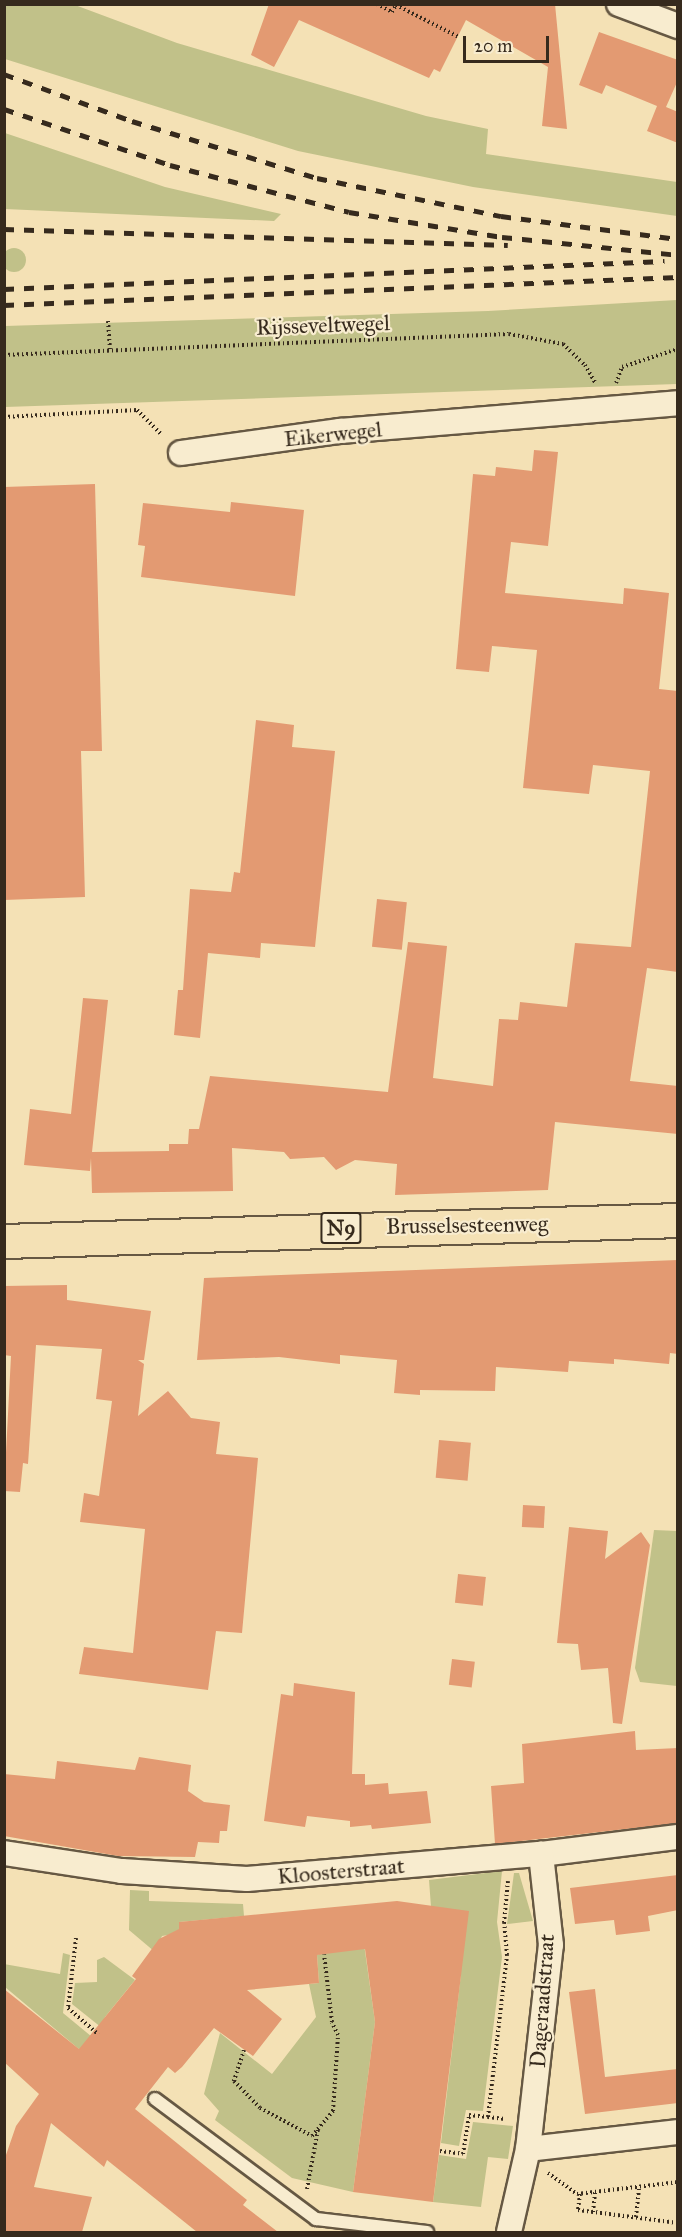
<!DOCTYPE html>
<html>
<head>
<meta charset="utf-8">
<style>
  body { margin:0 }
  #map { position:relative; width:682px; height:2237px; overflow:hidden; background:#f4e1b5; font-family:"IM FELL Great Primer",serif }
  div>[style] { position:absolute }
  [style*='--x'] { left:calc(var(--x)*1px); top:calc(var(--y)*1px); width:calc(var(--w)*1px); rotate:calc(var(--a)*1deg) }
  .green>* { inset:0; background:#c1c189 }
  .round { border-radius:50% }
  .building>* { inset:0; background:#e39a72; transform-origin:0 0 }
  .path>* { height:4px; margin-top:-2px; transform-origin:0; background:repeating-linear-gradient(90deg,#362a1d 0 1.5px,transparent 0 4.5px) }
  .roads { filter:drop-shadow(2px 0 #665843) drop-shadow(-2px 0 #665843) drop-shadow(0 2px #665843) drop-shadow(0 -2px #665843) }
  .lane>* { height:12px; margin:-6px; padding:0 6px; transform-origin:6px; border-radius:6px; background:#f8eccf }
  .street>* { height:24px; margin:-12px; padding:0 12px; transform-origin:12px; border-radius:12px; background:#f8eccf }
  .primary>* { height:33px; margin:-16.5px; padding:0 16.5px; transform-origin:16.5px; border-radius:16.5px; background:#f4e1b5 }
  .rail>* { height:4.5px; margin-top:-2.25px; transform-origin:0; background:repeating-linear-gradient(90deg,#362a1d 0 10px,transparent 0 20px) }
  span { translate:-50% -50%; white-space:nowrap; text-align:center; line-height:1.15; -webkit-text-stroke:4.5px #f8eccf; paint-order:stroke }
  .shield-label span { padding:2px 4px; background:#f8eccf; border:2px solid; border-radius:4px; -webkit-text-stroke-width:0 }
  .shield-label { font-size:21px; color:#362a1d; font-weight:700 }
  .street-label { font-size:22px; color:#362a1d }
  .frame { position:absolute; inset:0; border:6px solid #362a1d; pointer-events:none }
  .scale { position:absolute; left:463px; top:36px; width:86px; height:27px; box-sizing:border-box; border:3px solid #362a1d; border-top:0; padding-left:8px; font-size:18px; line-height:21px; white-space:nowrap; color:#362a1d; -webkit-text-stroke:4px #f8eccf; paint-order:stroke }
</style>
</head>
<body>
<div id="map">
  <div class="green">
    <i style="clip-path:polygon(4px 5px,75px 5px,177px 43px,426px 116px,488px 129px,486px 154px,677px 182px,677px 216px,473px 187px,298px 151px,5px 59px)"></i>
    <i style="clip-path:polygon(5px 133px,165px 187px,281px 214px,274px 221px,5px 209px)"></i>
    <i class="round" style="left:2px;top:248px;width:24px;height:24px"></i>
    <i style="clip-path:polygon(677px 300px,677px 384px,5px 407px,5px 326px,488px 311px)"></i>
    <i style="clip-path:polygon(654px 1530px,677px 1531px,677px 1686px,640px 1682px,635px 1668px)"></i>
    <i style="clip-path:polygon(502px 1871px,497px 1922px,502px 1957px,483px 2111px,466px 2110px,459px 2146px,441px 2143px,461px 1974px,431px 1907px,429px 1880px)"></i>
    <i style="clip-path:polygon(514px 1873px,519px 1873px,533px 1921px,507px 1924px)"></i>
    <i style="clip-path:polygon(130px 1890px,149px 1891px,149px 1901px,243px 1904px,244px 1916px,179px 1922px,180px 1933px,162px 1936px,155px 1952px,129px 1930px)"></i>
    <i style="clip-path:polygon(363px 1937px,375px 2022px,353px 2192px,292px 2178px,215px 2120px,219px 2111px,204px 2094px,220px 2033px,272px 2074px,316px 2017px,309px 1984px,319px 1983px,317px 1955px)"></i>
    <i style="clip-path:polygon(63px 1953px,70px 1955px,63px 2013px,103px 2046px,86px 2055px,5px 1987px,4px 1964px,60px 1974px)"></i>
    <i style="clip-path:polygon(104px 1957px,135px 1980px,105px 2017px,102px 2028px,72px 2004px,75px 1983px,97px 1982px,97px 1960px)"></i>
    <i style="clip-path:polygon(473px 2122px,513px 2126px,508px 2159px,488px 2157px,481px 2207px,433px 2202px,439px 2155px,466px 2159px)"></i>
  </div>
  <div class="building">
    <i style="clip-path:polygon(269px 4px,555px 4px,567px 129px,542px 126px,548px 67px,466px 20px,440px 72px,434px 69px,429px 78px,299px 20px,274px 67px,251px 55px)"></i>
    <i style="clip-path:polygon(599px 32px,678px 60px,678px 80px,666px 107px,678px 112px,678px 143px,647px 131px,657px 106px,606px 85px,602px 94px,579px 85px)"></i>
    <i style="clip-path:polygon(534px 450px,558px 452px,548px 546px,511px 542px,505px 593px,623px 604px,624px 588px,669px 593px,659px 689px,678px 691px,678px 972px,647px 968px,630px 1081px,678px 1086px,678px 1134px,555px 1122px,548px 1190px,395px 1195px,397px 1164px,355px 1160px,336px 1170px,324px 1157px,290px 1159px,284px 1152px,232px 1148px,233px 1191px,92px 1193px,91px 1158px,90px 1171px,24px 1165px,30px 1109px,71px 1114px,83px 998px,108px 1000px,92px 1152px,169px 1151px,169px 1144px,188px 1144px,189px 1129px,199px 1129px,210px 1076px,388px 1092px,408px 942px,447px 946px,433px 1078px,493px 1086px,499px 1019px,518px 1020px,520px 1002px,567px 1007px,575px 943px,631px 947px,650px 771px,593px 765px,589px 794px,523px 788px,537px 650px,492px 646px,489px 672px,456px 669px,473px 474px,495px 476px,496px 467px,532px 471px)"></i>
    <i style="clip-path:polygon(95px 484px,102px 751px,81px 751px,85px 897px,4px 900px,4px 487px)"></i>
    <i style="clip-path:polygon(231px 502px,304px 510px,295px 596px,141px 577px,145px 546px,138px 545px,143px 503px,230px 512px)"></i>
    <i style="clip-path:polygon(256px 720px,294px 725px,292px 747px,335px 751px,315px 947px,261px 943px,260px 958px,208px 953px,200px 1038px,174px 1035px,178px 990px,183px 990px,190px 889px,231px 892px,234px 872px,240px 873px)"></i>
    <i style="left:377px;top:899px;width:30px;height:48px;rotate:6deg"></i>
    <i style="clip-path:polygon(678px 1260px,678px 1354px,670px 1353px,669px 1364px,614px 1359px,614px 1364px,569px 1361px,568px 1372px,496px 1367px,495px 1391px,420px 1390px,420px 1395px,394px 1393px,397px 1360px,340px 1355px,340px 1364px,279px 1357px,197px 1360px,204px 1278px)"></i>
    <i style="clip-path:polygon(67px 1285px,67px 1300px,151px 1311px,144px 1360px,138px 1360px,144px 1364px,138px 1416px,168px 1391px,191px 1418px,220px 1422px,216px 1454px,258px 1458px,242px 1633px,216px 1631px,208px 1690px,79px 1674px,84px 1647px,133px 1653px,145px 1529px,80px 1522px,84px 1493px,99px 1496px,112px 1401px,96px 1399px,102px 1349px,36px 1345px,28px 1464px,23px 1463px,20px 1492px,4px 1491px,11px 1356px,4px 1355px,4px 1286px)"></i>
    <i style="left:439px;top:1440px;width:32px;height:38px;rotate:5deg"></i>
    <i style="left:523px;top:1505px;width:22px;height:22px;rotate:3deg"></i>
    <i style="clip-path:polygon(569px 1527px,608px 1531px,605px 1559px,641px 1532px,650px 1545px,622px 1724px,613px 1723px,608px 1668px,581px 1670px,578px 1644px,557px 1643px)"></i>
    <i style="left:458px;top:1574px;width:28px;height:29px;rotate:6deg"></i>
    <i style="left:452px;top:1659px;width:23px;height:26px;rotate:7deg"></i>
    <i style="clip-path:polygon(294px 1683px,355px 1692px,352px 1774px,365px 1774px,365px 1785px,388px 1783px,389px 1794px,427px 1791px,431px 1823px,372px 1829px,371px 1825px,350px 1827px,350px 1821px,307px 1816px,305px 1827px,264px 1821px,281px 1694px,293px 1696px)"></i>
    <i style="clip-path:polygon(635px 1731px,636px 1750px,678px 1748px,678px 1823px,495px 1844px,491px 1786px,524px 1783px,522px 1744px)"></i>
    <i style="clip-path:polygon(139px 1757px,191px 1765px,188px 1791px,204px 1802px,230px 1805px,227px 1831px,220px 1831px,219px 1843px,198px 1842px,195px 1857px,118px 1856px,4px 1836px,4px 1774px,55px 1779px,57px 1761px,135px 1770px)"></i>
    <i style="clip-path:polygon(678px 1875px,678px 1910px,648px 1916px,650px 1931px,616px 1935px,614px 1920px,575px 1924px,570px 1888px)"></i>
    <i style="clip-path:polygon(397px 1901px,469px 1911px,433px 2202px,353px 2192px,375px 2022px,365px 1949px,317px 1955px,319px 1983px,247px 1990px,282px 2019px,253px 2056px,214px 2028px,182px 2067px,175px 2073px,168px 2067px,135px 2109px,247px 2200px,243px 2205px,278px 2232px,197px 2232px,107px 2160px,104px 2167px,51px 2123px,34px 2187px,92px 2197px,82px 2232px,4px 2232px,6px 2155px,16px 2126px,39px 2094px,4px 2062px,4px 1989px,79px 2049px,136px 1979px,132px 1976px,159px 1939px,179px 1929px,179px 1922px)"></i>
    <i style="clip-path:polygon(595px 1989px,605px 2077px,678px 2069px,678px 2103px,585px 2114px,569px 1992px)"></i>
  </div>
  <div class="path">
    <i style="--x:377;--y:4;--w:17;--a:28"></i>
    <i style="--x:392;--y:12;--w:8;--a:-60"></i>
    <i style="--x:396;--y:5;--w:71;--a:26.9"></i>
    <i style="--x:108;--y:321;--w:30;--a:86"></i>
    <i style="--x:4;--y:355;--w:505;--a:-2.38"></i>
    <i style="--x:509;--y:334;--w:55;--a:10.5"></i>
    <i style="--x:563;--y:344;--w:30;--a:44"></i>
    <i style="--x:585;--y:365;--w:22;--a:60"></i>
    <i style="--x:616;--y:383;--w:17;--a:-69"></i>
    <i style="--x:622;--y:367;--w:59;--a:-17.8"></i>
    <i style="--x:4;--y:417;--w:133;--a:-3"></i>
    <i style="--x:137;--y:410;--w:35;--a:45"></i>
    <i style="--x:76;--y:1938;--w:70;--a:96.5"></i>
    <i style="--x:68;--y:2008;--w:40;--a:41"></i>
    <i style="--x:244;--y:2050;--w:33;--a:108"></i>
    <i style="--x:234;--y:2081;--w:37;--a:46"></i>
    <i style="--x:260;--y:2108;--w:59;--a:28.3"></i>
    <i style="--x:312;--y:2136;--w:33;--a:-50"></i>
    <i style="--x:333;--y:2111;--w:76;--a:-86.2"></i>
    <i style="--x:338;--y:2035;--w:14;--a:-115"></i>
    <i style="--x:332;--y:2022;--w:68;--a:-96.7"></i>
    <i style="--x:488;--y:2117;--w:17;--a:7"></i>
    <i style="--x:440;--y:2151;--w:23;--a:7"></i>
    <i style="--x:463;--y:2154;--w:39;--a:-81"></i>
    <i style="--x:469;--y:2115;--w:19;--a:6"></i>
    <i style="--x:488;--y:2117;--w:163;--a:-83.3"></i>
    <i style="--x:507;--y:1955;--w:32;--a:-95"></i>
    <i style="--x:504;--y:1923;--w:42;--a:-84.6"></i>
    <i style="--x:548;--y:2173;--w:36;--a:36"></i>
    <i style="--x:577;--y:2194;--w:102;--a:-6.8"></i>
    <i style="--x:307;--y:2189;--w:61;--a:-79.6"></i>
    <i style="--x:580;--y:2194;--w:16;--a:97"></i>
    <i style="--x:578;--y:2210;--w:101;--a:7.4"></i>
    <i style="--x:593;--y:2212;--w:20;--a:-84"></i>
    <i style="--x:636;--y:2217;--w:30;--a:-84"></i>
  </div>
  <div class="roads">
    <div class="lane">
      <i style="--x:155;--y:2099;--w:201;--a:36.7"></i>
      <i style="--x:316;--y:2219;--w:112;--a:6.7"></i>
    </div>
    <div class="street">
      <i style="--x:619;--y:4;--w:63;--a:20.4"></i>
      <i style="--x:181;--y:453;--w:161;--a:-7.9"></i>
      <i style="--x:340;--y:431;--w:339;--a:-4.7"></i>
      <i style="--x:4;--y:1853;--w:119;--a:8.7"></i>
      <i style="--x:122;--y:1871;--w:125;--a:3.7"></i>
      <i style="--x:247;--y:1879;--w:295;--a:-4.9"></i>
      <i style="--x:541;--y:1854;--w:138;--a:-7.1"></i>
      <i style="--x:528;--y:2149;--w:151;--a:-6.5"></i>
      <i style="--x:509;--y:2232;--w:85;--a:-77.1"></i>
      <i style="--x:528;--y:2149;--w:205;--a:-83.6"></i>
      <i style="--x:551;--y:1945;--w:92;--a:-96.3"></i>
    </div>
    <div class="primary">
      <i style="--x:4;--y:1241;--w:674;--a:-1.78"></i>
    </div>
  </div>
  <div class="rail">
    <i style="--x:4;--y:74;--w:136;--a:20.2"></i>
    <i style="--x:132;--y:121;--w:194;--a:17.1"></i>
    <i style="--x:317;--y:178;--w:188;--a:11.7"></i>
    <i style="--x:501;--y:216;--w:178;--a:7.4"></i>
    <i style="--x:4;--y:109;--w:175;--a:18.6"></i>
    <i style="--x:170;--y:165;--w:185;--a:14.7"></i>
    <i style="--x:349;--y:212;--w:155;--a:9.3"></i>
    <i style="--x:502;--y:237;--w:177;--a:5.8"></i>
    <i style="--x:4;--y:229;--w:504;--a:1.82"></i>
    <i style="--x:4;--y:289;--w:661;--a:-2.43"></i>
    <i style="--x:4;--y:305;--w:675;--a:-2.38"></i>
  </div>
  <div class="shield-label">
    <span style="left:341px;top:1228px">N9</span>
  </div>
  <div class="street-label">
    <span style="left:323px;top:325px;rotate:-2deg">Rijsseveltwegel</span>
    <span style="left:333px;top:434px;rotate:-6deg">Eikerwegel</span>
    <span style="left:467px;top:1225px;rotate:-1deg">Brusselsesteenweg</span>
    <span style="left:341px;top:1871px;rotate:-5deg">Kloosterstraat</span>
    <span style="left:542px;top:2001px;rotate:-86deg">Dageraadstraat</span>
  </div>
  <div class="frame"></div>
  <div class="scale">20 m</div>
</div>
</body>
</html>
